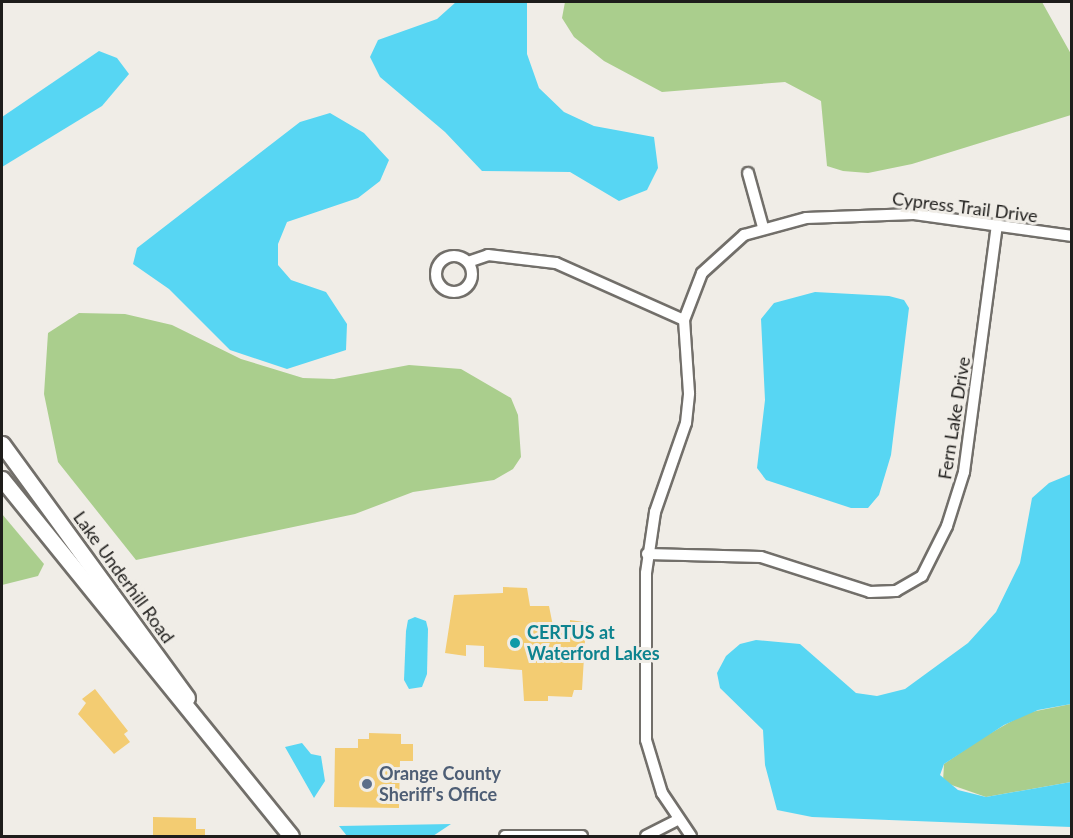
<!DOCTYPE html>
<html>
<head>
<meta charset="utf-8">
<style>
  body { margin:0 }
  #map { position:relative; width:1073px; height:838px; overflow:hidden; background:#f0ede7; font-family:Lato,sans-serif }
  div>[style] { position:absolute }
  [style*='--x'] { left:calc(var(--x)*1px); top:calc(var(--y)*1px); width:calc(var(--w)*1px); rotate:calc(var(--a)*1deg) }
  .green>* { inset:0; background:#aace8d }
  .water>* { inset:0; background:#57d6f3 }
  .building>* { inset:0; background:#f3cc72 }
  .roads { filter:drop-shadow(2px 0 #726f6a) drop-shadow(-2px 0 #726f6a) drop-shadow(0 2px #726f6a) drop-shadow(0 -2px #726f6a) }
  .street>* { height:10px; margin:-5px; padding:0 5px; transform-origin:5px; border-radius:5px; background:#fff }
  .street>.ring { margin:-5px; padding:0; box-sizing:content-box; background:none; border:10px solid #fff; border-radius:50% }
  .secondary>* { height:15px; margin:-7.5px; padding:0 7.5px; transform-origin:7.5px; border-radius:7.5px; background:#fff }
  .dots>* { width:16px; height:16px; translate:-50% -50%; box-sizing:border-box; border:3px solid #f0ede7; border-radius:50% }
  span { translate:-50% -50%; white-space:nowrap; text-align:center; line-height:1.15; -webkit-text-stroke:6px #f0ede7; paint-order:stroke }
  .street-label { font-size:18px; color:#1e1d1b }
  .culture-label { font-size:18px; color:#0d838f; font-weight:700 }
  .left { translate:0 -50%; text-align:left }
  .service-label { font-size:18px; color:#4e5e75; font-weight:700 }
  .frame { position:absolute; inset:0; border:3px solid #1e1d1b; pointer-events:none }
</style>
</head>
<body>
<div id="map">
  <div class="green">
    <i style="clip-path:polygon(565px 2px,1042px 2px,1071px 54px,1071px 115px,912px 164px,868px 173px,843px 171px,827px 166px,821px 101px,785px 82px,662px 92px,604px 61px,574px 37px,562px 18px)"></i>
    <i style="clip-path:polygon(79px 313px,125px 314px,172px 325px,241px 359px,303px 378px,334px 379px,409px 365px,461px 369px,511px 398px,518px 415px,521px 457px,513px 469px,494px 480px,413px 492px,355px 514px,136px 560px,58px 462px,44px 394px,48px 333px)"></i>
    <i style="clip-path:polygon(2px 514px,44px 564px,38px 576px,2px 585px)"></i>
    <i style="clip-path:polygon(1071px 704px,1071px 782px,986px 797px,943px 782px,944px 764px,982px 738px,1026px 713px)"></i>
  </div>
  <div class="water">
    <i style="clip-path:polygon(456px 2px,527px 2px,527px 54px,539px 88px,564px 112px,594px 126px,654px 137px,658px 168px,647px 190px,619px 201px,570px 172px,482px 171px,445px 132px,380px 77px,370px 57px,378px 40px,437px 19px)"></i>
    <i style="clip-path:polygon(99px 51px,117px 58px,129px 74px,102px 106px,2px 167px,2px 117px)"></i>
    <i style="clip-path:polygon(330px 113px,364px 133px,389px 160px,380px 181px,358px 198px,287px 222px,278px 244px,278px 265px,291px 280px,326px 292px,347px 324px,346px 350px,287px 369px,230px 350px,169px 289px,133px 264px,137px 248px,300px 122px)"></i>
    <i style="clip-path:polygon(815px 292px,889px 296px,904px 300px,909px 308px,891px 455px,879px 495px,868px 508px,851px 508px,766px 480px,757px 468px,765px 400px,761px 319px,774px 303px)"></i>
    <i style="clip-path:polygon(1071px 474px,1071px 704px,1038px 710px,1004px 725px,944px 764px,940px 775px,958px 790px,986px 797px,1071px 782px,1071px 827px,812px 817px,777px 810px,765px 765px,763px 730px,720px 688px,717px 673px,726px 656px,740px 644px,756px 640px,800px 644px,856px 693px,877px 696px,905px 689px,968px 643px,996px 612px,1020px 563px,1032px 498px,1049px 483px)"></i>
    <i style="clip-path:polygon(415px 617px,426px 621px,428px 629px,427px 674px,422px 687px,409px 689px,404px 680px,406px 631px,408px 620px)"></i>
    <i style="clip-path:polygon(302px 743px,311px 754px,321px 756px,325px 781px,314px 798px,285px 747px)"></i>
    <i style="clip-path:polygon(451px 824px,433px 836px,347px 836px,339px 826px)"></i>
  </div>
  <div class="building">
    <i style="clip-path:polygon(503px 587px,527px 588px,530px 606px,549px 606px,553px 626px,570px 626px,570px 620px,591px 623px,591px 641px,585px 641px,582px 690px,574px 690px,572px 697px,548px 696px,548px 701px,524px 701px,522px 670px,484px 667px,484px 646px,466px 645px,466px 656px,445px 653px,454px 595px,503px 593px)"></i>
    <i style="clip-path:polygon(95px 689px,128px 731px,124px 734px,130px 742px,114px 754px,78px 714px,86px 703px,82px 699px)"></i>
    <i style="clip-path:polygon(369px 733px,401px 734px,401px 744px,413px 744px,413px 761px,400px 761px,399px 808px,334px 807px,335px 748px,358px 748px,358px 739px,369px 739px)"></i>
    <i style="clip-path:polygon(153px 817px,196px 818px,196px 829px,205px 829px,205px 837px,153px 837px)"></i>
  </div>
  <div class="roads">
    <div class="street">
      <i style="--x:748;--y:173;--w:56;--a:74.5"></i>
      <i class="ring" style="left:436px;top:256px;width:26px;height:26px"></i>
      <i style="--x:468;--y:262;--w:21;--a:-19"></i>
      <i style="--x:488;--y:255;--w:68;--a:6.7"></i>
      <i style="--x:556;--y:263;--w:140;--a:24"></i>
      <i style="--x:647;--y:554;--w:114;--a:1.5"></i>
      <i style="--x:761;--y:557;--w:114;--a:17.8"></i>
      <i style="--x:870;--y:592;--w:26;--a:-2"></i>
      <i style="--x:896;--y:591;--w:30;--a:-30"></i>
      <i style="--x:922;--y:576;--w:56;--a:-63.4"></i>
      <i style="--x:947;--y:526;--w:57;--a:-72.5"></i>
      <i style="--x:964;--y:472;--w:249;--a:-82.4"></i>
      <i style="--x:505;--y:836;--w:77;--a:0"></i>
      <i style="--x:646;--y:836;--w:36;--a:-27"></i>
      <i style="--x:691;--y:836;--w:52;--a:-124"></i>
      <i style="--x:662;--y:793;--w:55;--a:-106.8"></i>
      <i style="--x:646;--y:740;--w:167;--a:-90"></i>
      <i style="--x:646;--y:573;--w:62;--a:-81.6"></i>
      <i style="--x:655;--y:512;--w:94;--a:-70.8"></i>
      <i style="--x:686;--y:423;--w:30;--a:-84"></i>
      <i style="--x:689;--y:393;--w:73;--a:-93.9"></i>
      <i style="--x:684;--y:320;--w:50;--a:-69"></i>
      <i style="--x:702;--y:273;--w:57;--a:-42.1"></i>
      <i style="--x:744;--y:235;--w:64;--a:-15.3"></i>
      <i style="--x:806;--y:218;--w:108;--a:-2.1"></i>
      <i style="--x:914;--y:214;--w:160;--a:7.9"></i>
    </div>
    <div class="secondary">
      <i style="--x:2;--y:444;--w:314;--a:53.9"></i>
      <i style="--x:2;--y:479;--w:459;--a:51"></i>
    </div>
  </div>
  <div class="dots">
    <i style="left:515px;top:643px;background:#0f9aa8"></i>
    <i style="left:367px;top:784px;background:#5c6f8a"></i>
  </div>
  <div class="street-label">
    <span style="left:965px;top:207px;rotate:7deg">Cypress Trail Drive</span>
    <span style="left:954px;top:418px;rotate:-81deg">Fern Lake Drive</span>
    <span style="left:124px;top:577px;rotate:54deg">Lake Underhill Road</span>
  </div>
  <div class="culture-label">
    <span class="left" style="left:527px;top:643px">CERTUS at<br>Waterford Lakes</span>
  </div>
  <div class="service-label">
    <span class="left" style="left:379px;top:784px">Orange County<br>Sheriff's Office</span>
  </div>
  <div class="frame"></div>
</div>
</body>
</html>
